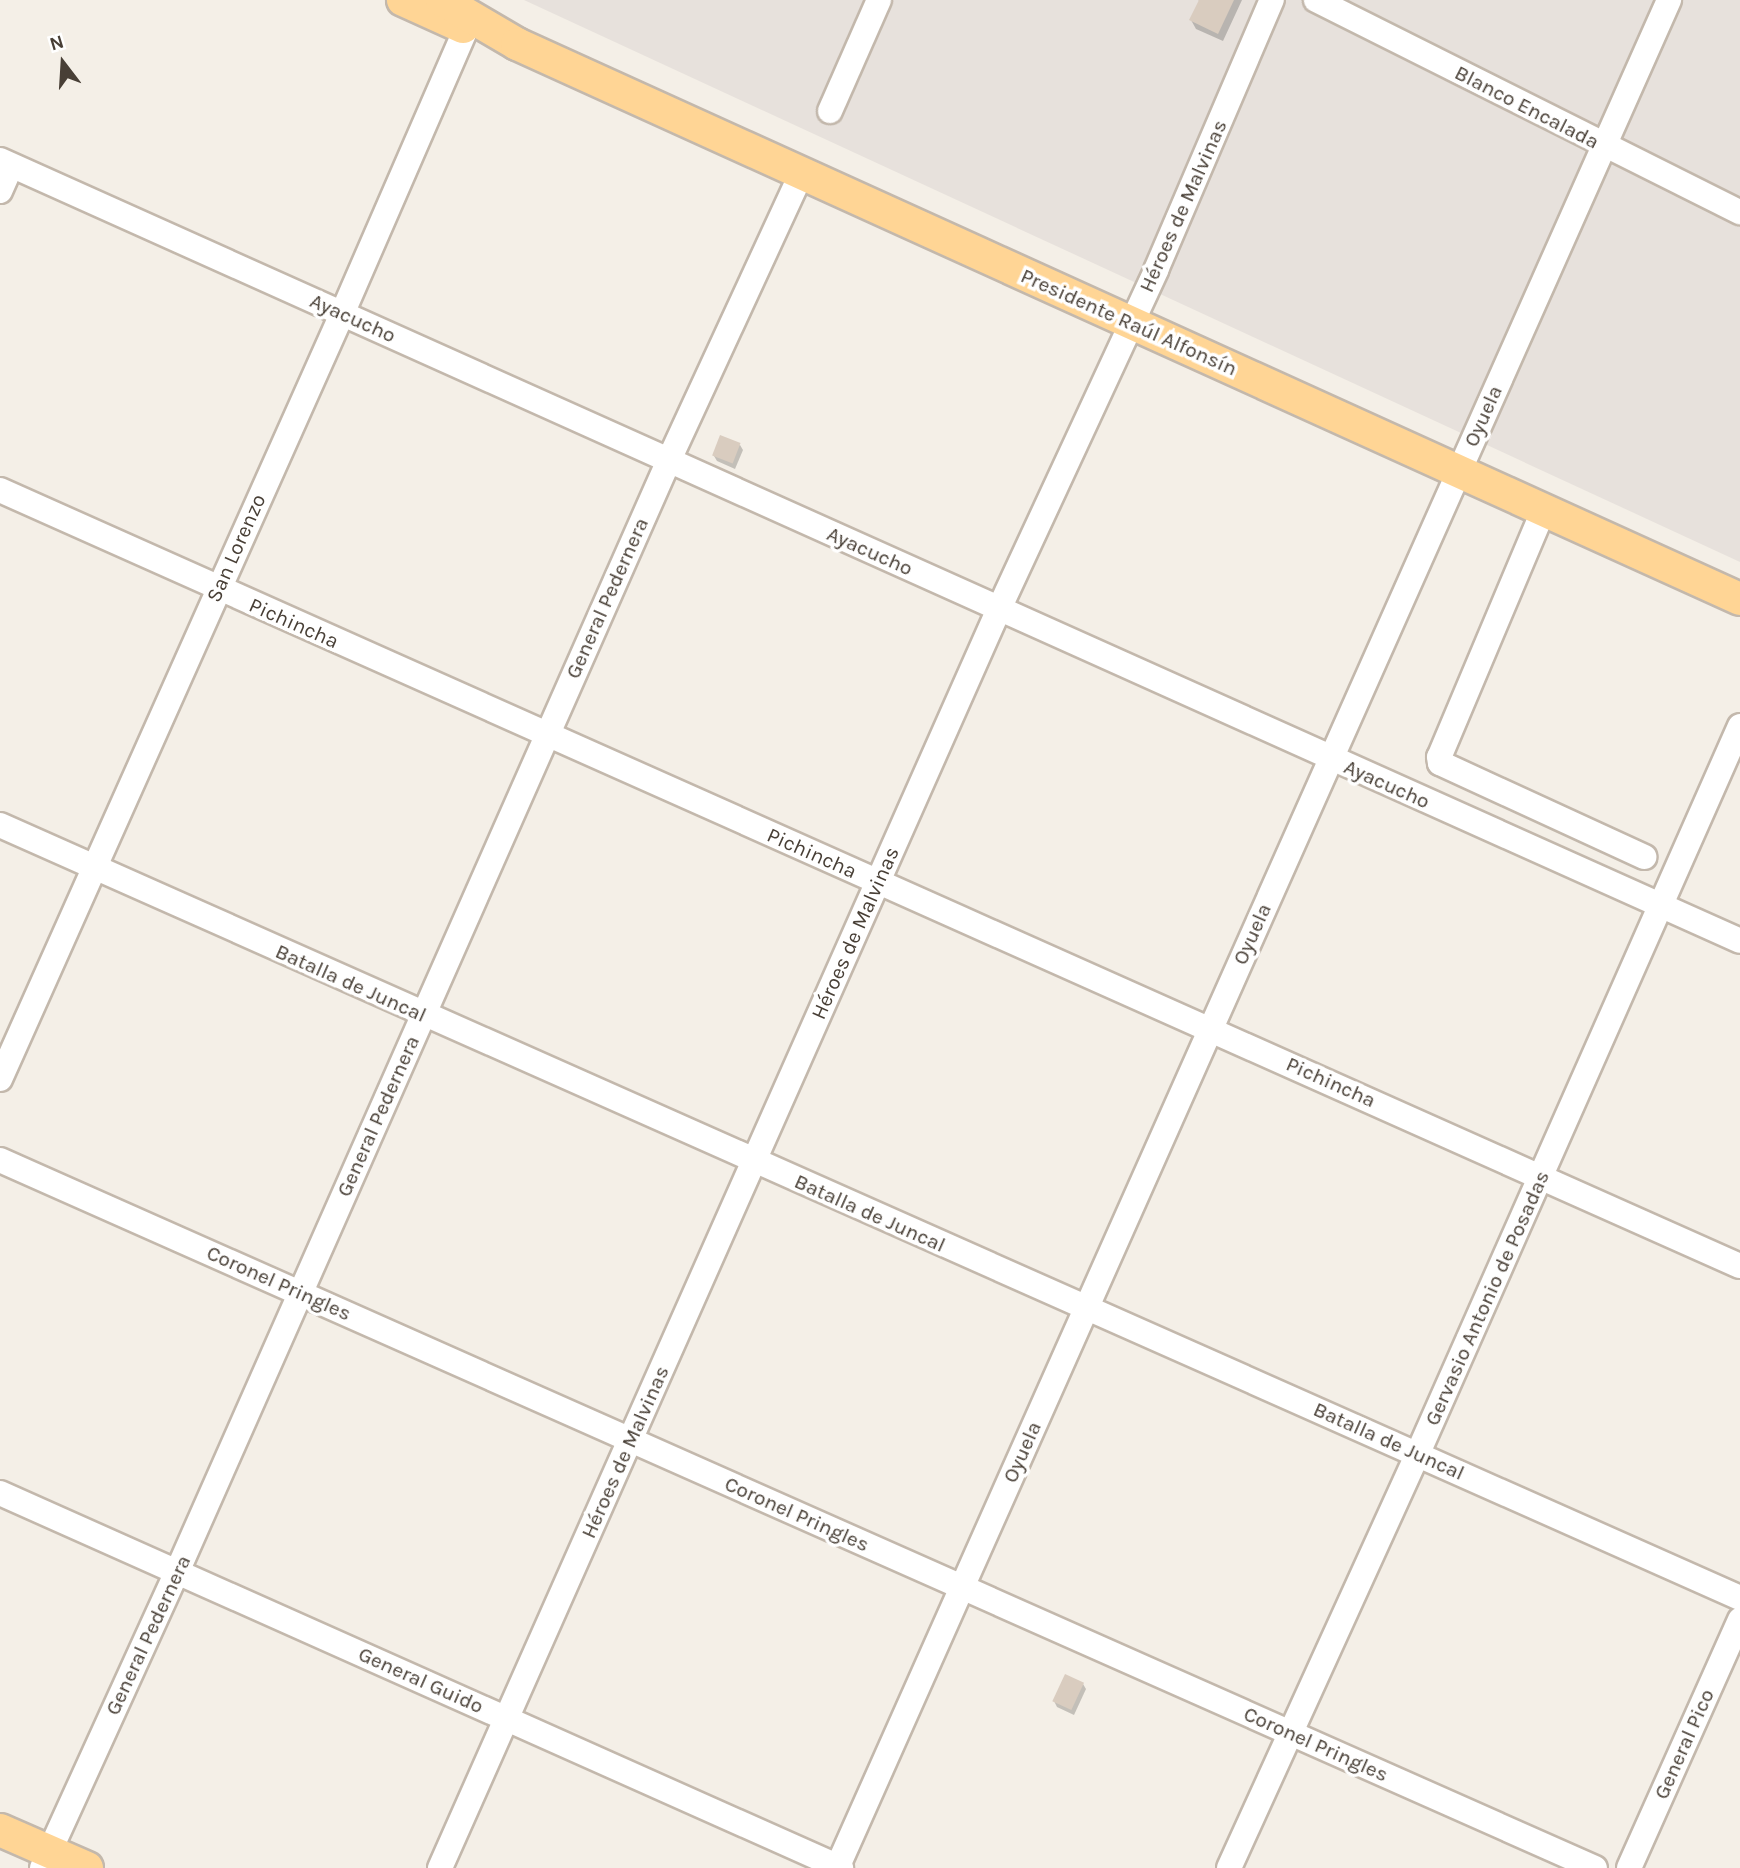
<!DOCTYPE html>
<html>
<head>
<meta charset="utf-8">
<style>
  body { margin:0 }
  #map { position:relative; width:1740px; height:1868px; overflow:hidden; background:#f4efe7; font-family:Karla,sans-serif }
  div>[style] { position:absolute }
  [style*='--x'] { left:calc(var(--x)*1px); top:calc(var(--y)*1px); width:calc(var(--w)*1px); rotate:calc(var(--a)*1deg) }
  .industrial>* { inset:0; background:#e7e1dc }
  .shadow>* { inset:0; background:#0003 }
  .building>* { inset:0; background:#d9ccbf; transform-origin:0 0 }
  .roads { filter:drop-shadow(2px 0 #c3b8ac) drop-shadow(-2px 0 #c3b8ac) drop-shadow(0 2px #c3b8ac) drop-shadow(0 -2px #c3b8ac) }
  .minor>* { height:24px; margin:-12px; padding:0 12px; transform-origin:12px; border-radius:12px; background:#fff }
  .major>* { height:32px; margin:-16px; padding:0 16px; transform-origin:16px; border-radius:16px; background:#ffd595 }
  span { translate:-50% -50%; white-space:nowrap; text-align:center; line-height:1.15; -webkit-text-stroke:7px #fff; paint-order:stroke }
  .street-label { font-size:21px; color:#483f36 }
  .north { position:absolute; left:28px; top:28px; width:70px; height:70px; -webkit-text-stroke:5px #fff; paint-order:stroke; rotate:343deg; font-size:19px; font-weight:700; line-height:28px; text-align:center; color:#483f36 }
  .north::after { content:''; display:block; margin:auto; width:24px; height:32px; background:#483f36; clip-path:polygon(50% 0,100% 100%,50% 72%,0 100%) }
</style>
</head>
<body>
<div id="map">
  <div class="industrial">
    <i style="clip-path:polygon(524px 0,1740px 0,1740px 562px)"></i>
  </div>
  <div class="shadow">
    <i style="clip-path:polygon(1198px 0,1242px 0,1223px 41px,1196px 29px,1191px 20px,1200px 1px)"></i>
    <i style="clip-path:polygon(740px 445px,743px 450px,735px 469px,717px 461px,714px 456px)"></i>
    <i style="clip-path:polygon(1083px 1684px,1086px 1689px,1074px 1715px,1057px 1707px,1054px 1701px)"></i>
  </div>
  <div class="building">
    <i style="clip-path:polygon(1199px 0,1234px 0,1218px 34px,1189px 20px)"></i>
    <i style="left:720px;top:435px;width:22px;height:22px;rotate:21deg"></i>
    <i style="left:1065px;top:1674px;width:21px;height:30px;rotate:25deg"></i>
  </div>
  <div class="roads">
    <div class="minor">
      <i style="--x:1316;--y:0;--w:474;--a:26.6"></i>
      <i style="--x:830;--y:111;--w:121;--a:-66.2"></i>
      <i style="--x:0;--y:160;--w:1907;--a:24.17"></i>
      <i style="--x:0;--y:191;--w:27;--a:-66"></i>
      <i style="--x:0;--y:490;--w:1905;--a:24.04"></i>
      <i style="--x:1544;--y:509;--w:269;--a:112.9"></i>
      <i style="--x:1439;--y:757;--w:6;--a:81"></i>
      <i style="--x:1440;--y:763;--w:225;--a:24.7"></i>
      <i style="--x:0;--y:825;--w:1904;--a:23.95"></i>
      <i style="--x:0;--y:1079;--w:838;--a:-65.91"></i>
      <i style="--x:342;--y:314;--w:324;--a:-66.5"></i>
      <i style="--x:0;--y:1160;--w:1745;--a:23.94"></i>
      <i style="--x:0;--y:1493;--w:921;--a:24.03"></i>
      <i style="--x:42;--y:1868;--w:325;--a:-65.5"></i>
      <i style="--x:177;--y:1572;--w:1216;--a:-66.13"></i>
      <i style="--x:669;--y:460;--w:315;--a:-65.2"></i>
      <i style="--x:440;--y:1868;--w:1378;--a:-66.06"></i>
      <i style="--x:999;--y:609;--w:374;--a:-65.1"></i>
      <i style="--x:1156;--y:270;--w:294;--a:-66.8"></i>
      <i style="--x:837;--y:1868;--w:2045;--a:-65.99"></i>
      <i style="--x:1229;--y:1868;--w:456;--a:-65.5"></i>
      <i style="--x:1418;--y:1453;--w:795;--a:-66.11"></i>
      <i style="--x:1629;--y:1868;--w:272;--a:-65.9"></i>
    </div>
    <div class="major">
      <i style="--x:403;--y:0;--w:66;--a:24.2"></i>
      <i style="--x:442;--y:0;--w:87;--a:30.4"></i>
      <i style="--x:517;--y:44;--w:1343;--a:24.41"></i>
      <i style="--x:0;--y:1830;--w:95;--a:23.6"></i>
    </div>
  </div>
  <div class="street-label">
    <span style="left:1527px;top:107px;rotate:27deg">Blanco Encalada</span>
    <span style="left:1183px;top:206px;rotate:-66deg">Héroes de Malvinas</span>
    <span style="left:353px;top:318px;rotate:24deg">Ayacucho</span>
    <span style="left:1129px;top:322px;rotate:24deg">Presidente Raúl Alfonsín</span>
    <span style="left:1483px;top:416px;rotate:-66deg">Oyuela</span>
    <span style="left:236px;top:548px;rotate:-66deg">San Lorenzo</span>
    <span style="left:870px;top:551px;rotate:24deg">Ayacucho</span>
    <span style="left:607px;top:598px;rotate:-66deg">General Pedernera</span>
    <span style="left:294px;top:623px;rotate:24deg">Pichincha</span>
    <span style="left:1387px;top:784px;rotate:24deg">Ayacucho</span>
    <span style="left:812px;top:853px;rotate:24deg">Pichincha</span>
    <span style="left:855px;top:933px;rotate:-66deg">Héroes de Malvinas</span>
    <span style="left:1252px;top:934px;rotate:-66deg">Oyuela</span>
    <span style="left:351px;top:983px;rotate:24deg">Batalla de Juncal</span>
    <span style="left:1331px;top:1082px;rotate:24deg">Pichincha</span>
    <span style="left:378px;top:1116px;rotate:-66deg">General Pedernera</span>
    <span style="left:870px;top:1213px;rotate:24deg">Batalla de Juncal</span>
    <span style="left:279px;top:1283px;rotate:24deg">Coronel Pringles</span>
    <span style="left:1487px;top:1298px;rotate:-66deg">Gervasio Antonio de Posadas</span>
    <span style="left:1389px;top:1441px;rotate:24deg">Batalla de Juncal</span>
    <span style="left:625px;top:1452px;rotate:-66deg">Héroes de Malvinas</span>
    <span style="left:1022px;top:1452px;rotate:-66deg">Oyuela</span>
    <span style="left:797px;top:1514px;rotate:24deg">Coronel Pringles</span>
    <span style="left:148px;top:1635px;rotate:-65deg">General Pedernera</span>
    <span style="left:421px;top:1680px;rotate:24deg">General Guido</span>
    <span style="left:1316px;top:1744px;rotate:24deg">Coronel Pringles</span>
    <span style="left:1684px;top:1744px;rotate:-66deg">General Pico</span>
  </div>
  <div class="north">N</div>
</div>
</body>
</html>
